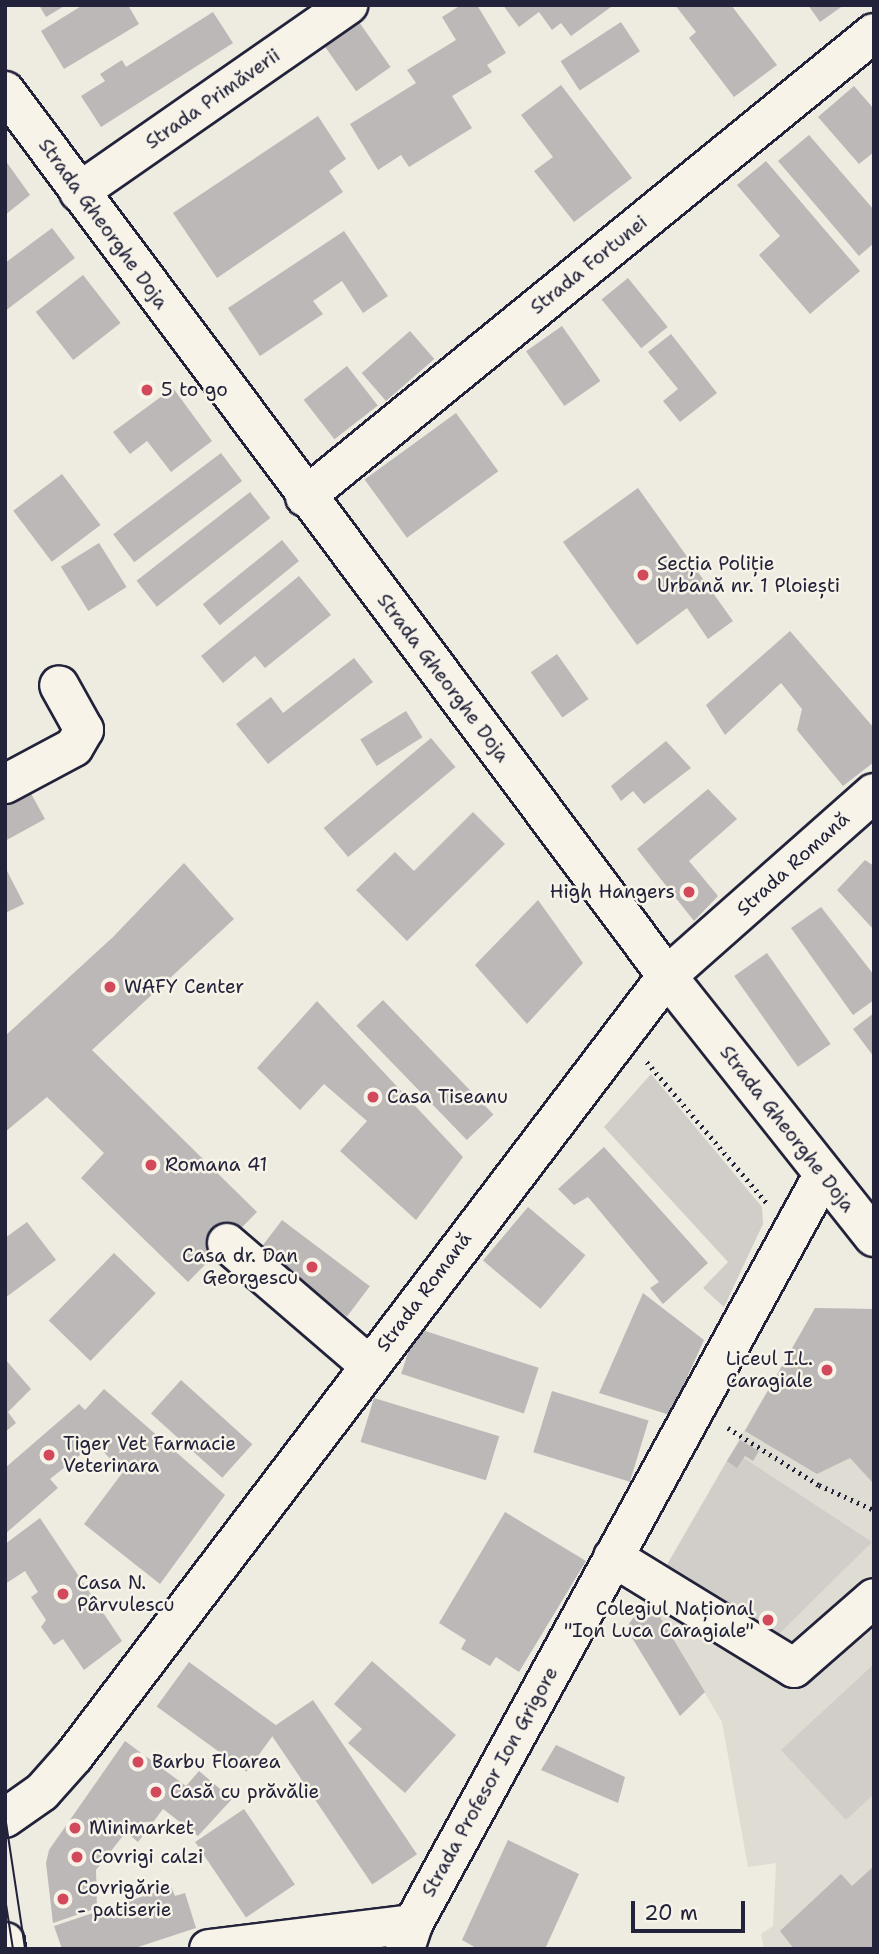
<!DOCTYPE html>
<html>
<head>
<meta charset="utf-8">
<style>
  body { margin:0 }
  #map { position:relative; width:879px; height:1954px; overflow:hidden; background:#eeebe1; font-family:"Shantell Sans",sans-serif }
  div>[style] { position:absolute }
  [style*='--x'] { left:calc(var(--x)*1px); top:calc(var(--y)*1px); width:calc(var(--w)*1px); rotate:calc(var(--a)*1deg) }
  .built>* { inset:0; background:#dfdcd4 }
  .green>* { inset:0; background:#d1cdc9 }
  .building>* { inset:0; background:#bbb8b7; transform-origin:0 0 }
  .path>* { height:4.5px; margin-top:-2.25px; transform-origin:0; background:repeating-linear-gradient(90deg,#22223b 0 2px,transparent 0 7px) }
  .roads { filter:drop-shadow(2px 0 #22223b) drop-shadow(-2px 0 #22223b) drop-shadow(0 2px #22223b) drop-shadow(0 -2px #22223b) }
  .minor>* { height:38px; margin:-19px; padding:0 19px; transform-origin:19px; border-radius:19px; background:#f7f3e8 }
  .major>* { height:38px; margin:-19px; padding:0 19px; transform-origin:19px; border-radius:19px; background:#f7f3e8 }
  .tram>* { height:2px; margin:-1px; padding:0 1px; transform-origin:1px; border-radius:1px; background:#22223b }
  .dots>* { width:19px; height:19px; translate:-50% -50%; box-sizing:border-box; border:4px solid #f7f3e8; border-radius:50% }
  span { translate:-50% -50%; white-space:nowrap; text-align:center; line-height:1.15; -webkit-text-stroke:5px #f7f3e8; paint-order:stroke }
  .street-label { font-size:19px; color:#22223b }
  .poi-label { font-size:19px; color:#22223b }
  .left { translate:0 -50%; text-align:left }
  .right { translate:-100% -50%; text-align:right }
  .frame { position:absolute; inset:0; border:7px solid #22223b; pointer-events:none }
  .scale { position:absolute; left:631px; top:1901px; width:114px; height:32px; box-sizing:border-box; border:4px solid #22223b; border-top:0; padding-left:9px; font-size:21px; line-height:24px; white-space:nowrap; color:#22223b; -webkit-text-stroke:5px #f7f3e8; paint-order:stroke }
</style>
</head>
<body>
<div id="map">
  <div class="built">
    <i style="clip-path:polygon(815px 1308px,874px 1309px,874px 1949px,764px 1949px,761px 1934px,773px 1926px,776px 1863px,748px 1867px,722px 1722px,648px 1597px)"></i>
  </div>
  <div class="green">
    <i style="clip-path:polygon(651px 1074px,762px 1207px,763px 1224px,724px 1307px,703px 1288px,728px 1262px,604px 1127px)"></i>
    <i style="clip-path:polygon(733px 1451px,872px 1542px,777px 1636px,666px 1567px)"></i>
    <i style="clip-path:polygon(874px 1664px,874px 1794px,846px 1820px,781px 1750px)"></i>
  </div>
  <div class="building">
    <i style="clip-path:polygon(39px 5px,66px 5px,46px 17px)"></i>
    <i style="clip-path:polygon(83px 5px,128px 5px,139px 24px,64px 69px,41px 31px)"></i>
    <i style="clip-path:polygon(461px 5px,477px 5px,506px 53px,487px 65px,492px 72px,452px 96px,472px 128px,409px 167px,401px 155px,378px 170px,350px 124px,416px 83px,407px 70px,456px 40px,442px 17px)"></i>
    <i style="clip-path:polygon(503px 5px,609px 5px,611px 7px,571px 36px,561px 23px,552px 30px,539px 12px,519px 27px)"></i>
    <i style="clip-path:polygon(675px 5px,731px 5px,777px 65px,734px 97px,689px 38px,696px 32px)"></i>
    <i style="clip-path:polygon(808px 5px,844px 5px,820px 22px)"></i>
    <i style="clip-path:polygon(213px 12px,233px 43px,101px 127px,81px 96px,105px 81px,100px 74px,122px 60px,126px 67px)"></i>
    <i style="left:359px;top:22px;width:55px;height:42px;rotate:55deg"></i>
    <i style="left:621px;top:22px;width:35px;height:72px;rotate:57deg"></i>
    <i style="clip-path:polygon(561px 85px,632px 178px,574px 222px,534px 171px,553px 157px,521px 115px)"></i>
    <i style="clip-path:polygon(854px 86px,874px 109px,874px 152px,859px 164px,818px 117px)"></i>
    <i style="clip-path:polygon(318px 116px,346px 159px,329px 171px,343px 192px,217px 278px,173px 213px)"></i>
    <i style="clip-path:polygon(809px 135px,874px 210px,874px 243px,859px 256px,778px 161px)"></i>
    <i style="clip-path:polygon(5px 160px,30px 195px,5px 215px)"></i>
    <i style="clip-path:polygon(766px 161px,860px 271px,810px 314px,759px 255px,780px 236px,737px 185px)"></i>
    <i style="clip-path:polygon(52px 228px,75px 258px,5px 311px,5px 263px)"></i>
    <i style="clip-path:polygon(344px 231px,388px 296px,363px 313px,342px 281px,313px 301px,323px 314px,260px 356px,228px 308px)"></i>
    <i style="left:83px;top:275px;width:61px;height:60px;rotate:52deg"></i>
    <i style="left:628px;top:278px;width:63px;height:34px;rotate:51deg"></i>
    <i style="left:562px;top:326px;width:67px;height:44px;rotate:55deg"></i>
    <i style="left:410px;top:331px;width:37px;height:64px;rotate:49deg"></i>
    <i style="clip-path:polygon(671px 334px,717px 393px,680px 422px,663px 401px,678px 389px,648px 352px)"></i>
    <i style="left:347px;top:366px;width:50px;height:55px;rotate:52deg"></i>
    <i style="clip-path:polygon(173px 388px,212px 441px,171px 472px,147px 441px,130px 454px,113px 432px)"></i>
    <i style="left:456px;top:413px;width:72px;height:113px;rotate:54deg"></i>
    <i style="left:221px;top:453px;width:35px;height:135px;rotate:53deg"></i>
    <i style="left:62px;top:474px;width:64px;height:61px;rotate:53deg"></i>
    <i style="clip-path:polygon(638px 488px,733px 621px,708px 639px,687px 608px,637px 645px,563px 542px)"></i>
    <i style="left:250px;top:492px;width:33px;height:144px;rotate:52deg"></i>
    <i style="left:282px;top:540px;width:27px;height:102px;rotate:51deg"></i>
    <i style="left:99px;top:543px;width:52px;height:45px;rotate:58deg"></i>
    <i style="clip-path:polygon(299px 576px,331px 615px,265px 668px,255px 656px,223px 683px,201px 656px)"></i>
    <i style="clip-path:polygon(790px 631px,874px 728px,874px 762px,843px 786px,797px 730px,802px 709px,781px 683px,725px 735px,706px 705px)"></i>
    <i style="left:557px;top:654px;width:55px;height:32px;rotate:55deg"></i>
    <i style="clip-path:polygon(354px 658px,373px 682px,268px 764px,236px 724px,271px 697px,283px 713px)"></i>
    <i style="left:406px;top:711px;width:31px;height:54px;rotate:58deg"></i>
    <i style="left:431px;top:738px;width:38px;height:140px;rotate:50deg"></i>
    <i style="clip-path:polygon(666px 741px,691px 768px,644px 804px,633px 791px,621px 801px,611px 786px)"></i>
    <i style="clip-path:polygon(708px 789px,737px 819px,689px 861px,718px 896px,694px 921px,637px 849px)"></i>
    <i style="clip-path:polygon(29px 790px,45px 819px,5px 841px,5px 803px)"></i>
    <i style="clip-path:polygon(473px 812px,505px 844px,407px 941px,356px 890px,395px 852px,414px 871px)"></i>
    <i style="clip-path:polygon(865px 860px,874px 866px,874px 930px,837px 890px)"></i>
    <i style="clip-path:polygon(184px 863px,234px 919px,92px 1050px,257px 1212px,188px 1282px,81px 1178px,104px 1153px,47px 1097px,5px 1132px,5px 1036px,113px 937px)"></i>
    <i style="clip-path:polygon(5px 867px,24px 904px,5px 913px)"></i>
    <i style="clip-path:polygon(538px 900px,583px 963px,527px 1024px,475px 965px)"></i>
    <i style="clip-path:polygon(821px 907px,874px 975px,874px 1000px,853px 1015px,791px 928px)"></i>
    <i style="left:767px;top:953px;width:111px;height:40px;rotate:55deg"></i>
    <i style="left:383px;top:1000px;width:159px;height:37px;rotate:46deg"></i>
    <i style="clip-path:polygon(317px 1001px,463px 1157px,416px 1220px,340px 1151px,367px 1121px,324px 1084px,300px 1110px,257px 1068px)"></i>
    <i style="clip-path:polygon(874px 1013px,874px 1057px,853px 1029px)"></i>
    <i style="clip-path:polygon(604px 1147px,708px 1263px,663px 1304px,650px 1288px,659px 1282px,588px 1197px,574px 1205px,558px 1189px)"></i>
    <i style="left:528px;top:1207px;width:75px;height:70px;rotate:40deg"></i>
    <i style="left:282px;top:1220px;width:110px;height:38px;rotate:37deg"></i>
    <i style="clip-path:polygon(27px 1222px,56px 1260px,5px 1298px,5px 1238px)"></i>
    <i style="left:114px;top:1253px;width:58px;height:94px;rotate:44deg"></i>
    <i style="clip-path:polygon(643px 1293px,704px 1340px,670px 1415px,599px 1393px)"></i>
    <i style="clip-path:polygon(815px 1308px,874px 1309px,874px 1484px,850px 1458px,817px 1474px,745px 1431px)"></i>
    <i style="left:416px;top:1328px;width:129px;height:48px;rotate:18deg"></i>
    <i style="clip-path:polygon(5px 1359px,31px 1389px,8px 1412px,16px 1423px,5px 1432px)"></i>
    <i style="left:181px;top:1380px;width:96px;height:45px;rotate:42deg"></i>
    <i style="clip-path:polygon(104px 1389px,225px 1495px,160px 1584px,84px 1524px,123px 1472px,95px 1443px,50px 1479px,58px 1488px,5px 1534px,5px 1468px,79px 1404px,85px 1410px)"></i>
    <i style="left:552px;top:1391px;width:101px;height:64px;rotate:17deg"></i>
    <i style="left:374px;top:1398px;width:131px;height:46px;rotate:17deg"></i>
    <i style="clip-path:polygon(740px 1440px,759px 1451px,753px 1461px,745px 1456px,737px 1468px,727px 1461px)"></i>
    <i style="clip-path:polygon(505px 1512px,586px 1561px,519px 1672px,496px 1657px,490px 1666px,461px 1649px,466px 1640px,439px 1623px)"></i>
    <i style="clip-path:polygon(40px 1518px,122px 1641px,84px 1670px,63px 1639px,54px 1645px,41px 1627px,46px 1620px,31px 1597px,38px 1592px,25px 1571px,5px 1584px,5px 1544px)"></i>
    <i style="clip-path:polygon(648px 1597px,705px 1692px,680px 1716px,626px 1628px)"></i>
    <i style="clip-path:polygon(372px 1661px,456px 1735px,405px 1793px,348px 1743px,362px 1729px,334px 1704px)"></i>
    <i style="left:189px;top:1662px;width:111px;height:55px;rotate:36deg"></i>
    <i style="left:313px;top:1700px;width:186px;height:54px;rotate:56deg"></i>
    <i style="clip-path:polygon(125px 1741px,186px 1786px,199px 1771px,232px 1799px,198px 1836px,163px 1809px,138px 1842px,126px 1832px,96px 1870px,97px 1908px,53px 1923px,46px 1863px,49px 1850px)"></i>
    <i style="clip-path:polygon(556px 1745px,625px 1777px,618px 1803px,541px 1770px)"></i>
    <i style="left:244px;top:1809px;width:91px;height:59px;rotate:56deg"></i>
    <i style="clip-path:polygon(508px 1840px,579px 1874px,545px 1949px,478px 1949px,462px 1940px)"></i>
    <i style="clip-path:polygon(874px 1866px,874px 1949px,794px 1949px,780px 1931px,841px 1874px,852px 1886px)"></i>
    <i style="clip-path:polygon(171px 1887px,175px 1896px,185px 1893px,196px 1928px,132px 1949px,62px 1949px,54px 1926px)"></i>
  </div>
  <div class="path">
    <i style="--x:647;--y:1062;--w:184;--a:49.6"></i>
    <i style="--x:728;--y:1428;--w:107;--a:32.1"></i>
    <i style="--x:819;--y:1485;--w:60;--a:24.4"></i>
  </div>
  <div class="roads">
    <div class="minor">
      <i style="--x:79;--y:192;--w:328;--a:-34.8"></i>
      <i style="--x:305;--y:497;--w:734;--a:-39.2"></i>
      <i style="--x:5;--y:784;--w:78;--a:-28.2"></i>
      <i style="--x:74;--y:747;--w:20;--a:-60"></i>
      <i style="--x:84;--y:730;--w:51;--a:-119.1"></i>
      <i style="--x:227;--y:1243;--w:187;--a:40.7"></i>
      <i style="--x:613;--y:1557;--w:212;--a:31.5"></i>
      <i style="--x:794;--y:1668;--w:106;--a:-41.2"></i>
      <i style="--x:5;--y:1818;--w:45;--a:-35.1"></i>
      <i style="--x:42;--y:1792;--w:48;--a:-48.4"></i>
      <i style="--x:74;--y:1756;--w:980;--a:-52.76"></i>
      <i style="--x:667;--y:976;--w:276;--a:-41.5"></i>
      <i style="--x:209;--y:1949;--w:206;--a:-7"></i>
      <i style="--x:405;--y:1949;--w:26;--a:-72"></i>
      <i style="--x:413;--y:1924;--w:854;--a:-61.3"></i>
    </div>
    <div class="major">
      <i style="--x:5;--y:91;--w:1105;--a:53.2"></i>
      <i style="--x:667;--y:976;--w:333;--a:51.6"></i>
      <i style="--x:5;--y:1942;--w:7;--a:82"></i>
    </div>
  </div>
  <div class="tram">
    <i style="--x:5;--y:1816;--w:134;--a:81.4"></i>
    <i style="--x:5;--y:1898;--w:52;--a:81.1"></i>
  </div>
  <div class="dots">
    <i style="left:147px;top:390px;background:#d1495b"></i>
    <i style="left:643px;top:575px;background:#d1495b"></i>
    <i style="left:689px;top:892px;background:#d1495b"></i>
    <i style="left:110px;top:987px;background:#d1495b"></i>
    <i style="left:373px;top:1097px;background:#d1495b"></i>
    <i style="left:151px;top:1165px;background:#d1495b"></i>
    <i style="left:312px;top:1267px;background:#d1495b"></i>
    <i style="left:827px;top:1370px;background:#d1495b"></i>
    <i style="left:49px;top:1455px;background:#d1495b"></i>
    <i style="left:63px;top:1594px;background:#d1495b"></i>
    <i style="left:768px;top:1620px;background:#d1495b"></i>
    <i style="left:138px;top:1762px;background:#d1495b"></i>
    <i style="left:156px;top:1792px;background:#d1495b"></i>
    <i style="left:75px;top:1828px;background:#d1495b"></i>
    <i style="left:77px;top:1857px;background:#d1495b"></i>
    <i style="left:63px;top:1899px;background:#d1495b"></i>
  </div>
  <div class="street-label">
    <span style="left:213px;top:99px;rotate:-35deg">Strada Primăverii</span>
    <span style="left:103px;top:224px;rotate:54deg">Strada Gheorghe Doja</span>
    <span style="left:589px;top:265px;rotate:-39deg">Strada Fortunei</span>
    <span style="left:443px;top:678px;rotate:53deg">Strada Gheorghe Doja</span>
    <span style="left:793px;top:864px;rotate:-42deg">Strada Romană</span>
    <span style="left:787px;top:1129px;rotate:52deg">Strada Gheorghe Doja</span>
    <span style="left:424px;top:1292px;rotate:-53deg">Strada Romană</span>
    <span style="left:490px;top:1782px;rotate:-61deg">Strada Profesor Ion Grigore</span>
  </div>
  <div class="poi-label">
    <span class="left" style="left:161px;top:390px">5 to go</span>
    <span class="left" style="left:657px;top:575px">Secția Poliție<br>Urbană nr. 1 Ploiești</span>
    <span class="right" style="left:675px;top:892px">High Hangers</span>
    <span class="left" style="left:124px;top:987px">WAFY Center</span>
    <span class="left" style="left:387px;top:1097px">Casa Tiseanu</span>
    <span class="left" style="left:165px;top:1165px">Romana 41</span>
    <span class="right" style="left:298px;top:1267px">Casa dr. Dan<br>Georgescu</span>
    <span class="right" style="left:813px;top:1370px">Liceul I.L.<br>Caragiale</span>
    <span class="left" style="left:63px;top:1455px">Tiger Vet Farmacie<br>Veterinara</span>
    <span class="left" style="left:77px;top:1594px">Casa N.<br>Pârvulescu</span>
    <span class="right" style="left:754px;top:1620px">Colegiul Național<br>"Ion Luca Caragiale"</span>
    <span class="left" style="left:152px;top:1762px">Barbu Floarea</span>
    <span class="left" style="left:170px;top:1792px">Casă cu prăvălie</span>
    <span class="left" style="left:89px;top:1828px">Minimarket</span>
    <span class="left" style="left:91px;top:1857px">Covrigi calzi</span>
    <span class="left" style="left:77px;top:1899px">Covrigărie<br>- patiserie</span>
  </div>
  <div class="frame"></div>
  <div class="scale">20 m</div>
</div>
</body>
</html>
